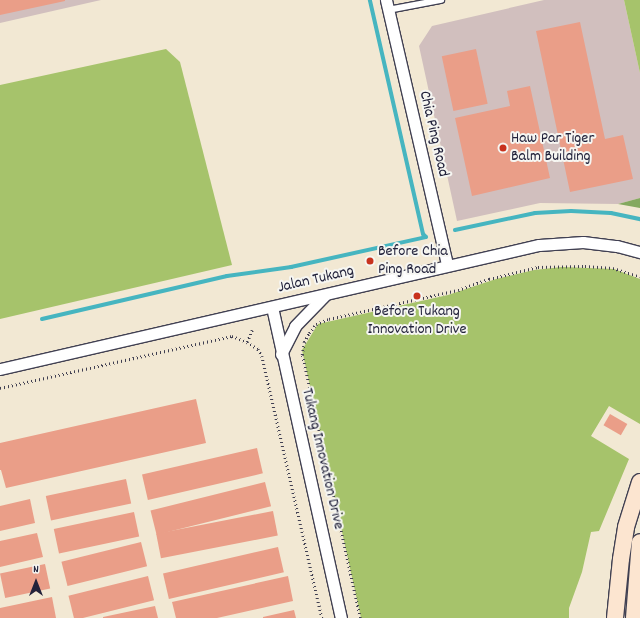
<!DOCTYPE html>
<html>
<head>
<meta charset="utf-8">
<style>
  body { margin:0 }
  #map { position:relative; width:640px; height:618px; overflow:hidden; background:#f2e8d3; font-family:Dekko,sans-serif }
  div>[style] { position:absolute }
  [style*='--x'] { left:calc(var(--x)*1px); top:calc(var(--y)*1px); width:calc(var(--w)*1px); rotate:calc(var(--a)*1deg) }
  .industrial>* { inset:0; background:#d1bfbe }
  .green>* { inset:0; background:#a6c36b }
  .forest>* { inset:0; background:#84a95f }
  .stream>* { height:4px; margin:-2px; padding:0 2px; transform-origin:2px; border-radius:2px; background:#46b5c0 }
  .building>* { inset:0; background:#ea9e88; transform-origin:0 0 }
  .path>* { height:2.5px; margin-top:-1.25px; transform-origin:0; background:repeating-linear-gradient(90deg,#414052 0 1px,transparent 0 4px) }
  .roads { filter:drop-shadow(1px 0 #414052) drop-shadow(-1px 0 #414052) drop-shadow(0 1px #414052) drop-shadow(0 -1px #414052) }
  .service>* { height:5.5px; margin:-2.75px; padding:0 2.75px; transform-origin:2.75px; border-radius:2.75px; background:#fff }
  .minor>* { height:11px; margin:-5.5px; padding:0 5.5px; transform-origin:5.5px; border-radius:5.5px; background:#fff }
  .secondary>* { height:16px; margin:-8px; padding:0 8px; transform-origin:8px; border-radius:8px; background:#fce5d0 }
  .dots>* { width:11px; height:11px; translate:-50% -50%; box-sizing:border-box; border:2px solid #f6f6f2; border-radius:50% }
  span { translate:-50% -50%; white-space:nowrap; text-align:center; line-height:1.15; -webkit-text-stroke:4px #f6f6f2; paint-order:stroke }
  .street-label { font-size:16px; color:#22223b }
  .poi-label { font-size:16px; color:#22223b }
  .left { translate:0 -50%; text-align:left }
  .north { position:absolute; left:16px; top:562px; width:40px; height:40px; -webkit-text-stroke:3px #f6f6f2; paint-order:stroke; rotate:0deg; font-size:11px; font-weight:700; line-height:16px; text-align:center; color:#22223b }
  .north::after { content:''; display:block; margin:auto; width:14px; height:18px; background:#22223b; clip-path:polygon(50% 0,100% 100%,50% 72%,0 100%) }
</style>
</head>
<body>
<div id="map">
  <div class="industrial">
    <i style="clip-path:polygon(0 0,101px 0,0 23px)"></i>
    <i style="clip-path:polygon(544px 0,624px 0,640px 73px,640px 198px,618px 204px,540px 203px,457px 221px,419px 46px,432px 26px)"></i>
  </div>
  <div class="green">
    <i style="clip-path:polygon(624px 0,640px 0,640px 73px)"></i>
    <i style="clip-path:polygon(166px 49px,180px 62px,232px 265px,0 319px,0 85px)"></i>
    <i style="clip-path:polygon(562px 267px,614px 269px,640px 279px,640px 424px,609px 406px,591px 436px,629px 459px,599px 531px,591px 532px,582px 572px,569px 608px,569px 618px,361px 618px,302px 350px,318px 324px,448px 295px,496px 279px,534px 270px)"></i>
  </div>
  <div class="forest">
    <i style="clip-path:polygon(640px 198px,640px 208px,618px 204px)"></i>
  </div>
  <div class="stream">
    <i style="--x:455;--y:230;--w:82;--a:-12"></i>
    <i style="--x:535;--y:213;--w:36;--a:-3"></i>
    <i style="--x:571;--y:211;--w:40;--a:2.9"></i>
    <i style="--x:611;--y:213;--w:30;--a:12"></i>
    <i style="--x:42;--y:319;--w:190;--a:-13.1"></i>
    <i style="--x:227;--y:276;--w:65;--a:-8"></i>
    <i style="--x:291;--y:267;--w:138;--a:-12.5"></i>
    <i style="--x:426;--y:237;--w:4;--a:-135"></i>
    <i style="--x:423;--y:234;--w:240;--a:-102.8"></i>
  </div>
  <div class="building">
    <i style="clip-path:polygon(0 0,65px 0,65px 1px,0 15px)"></i>
    <i style="clip-path:polygon(580px 22px,605px 139px,623px 135px,633px 179px,570px 192px,536px 31px)"></i>
    <i style="left:476px;top:49px;width:56px;height:35px;rotate:78deg"></i>
    <i style="clip-path:polygon(530px 86px,550px 178px,472px 196px,455px 118px,510px 106px,507px 91px)"></i>
    <i style="clip-path:polygon(196px 399px,206px 443px,6px 488px,1px 470px,0 470px,0 443px)"></i>
    <i style="left:610px;top:414px;width:20px;height:13px;rotate:30deg"></i>
    <i style="left:257px;top:448px;width:26px;height:118px;rotate:77deg"></i>
    <i style="left:126px;top:479px;width:25px;height:82px;rotate:78deg"></i>
    <i style="left:265px;top:482px;width:25px;height:118px;rotate:76deg"></i>
    <i style="clip-path:polygon(30px 499px,35px 523px,0 531px,0 506px)"></i>
    <i style="left:273px;top:511px;width:25px;height:119px;rotate:79deg"></i>
    <i style="left:134px;top:512px;width:25px;height:82px;rotate:78deg"></i>
    <i style="clip-path:polygon(37px 533px,43px 557px,0 567px,0 541px)"></i>
    <i style="left:141px;top:542px;width:25px;height:82px;rotate:76deg"></i>
    <i style="left:278px;top:547px;width:26px;height:118px;rotate:77deg"></i>
    <i style="left:45px;top:564px;width:25px;height:46px;rotate:78deg"></i>
    <i style="left:148px;top:576px;width:25px;height:82px;rotate:76deg"></i>
    <i style="clip-path:polygon(288px 576px,293px 601px,217px 618px,176px 618px,172px 602px)"></i>
    <i style="clip-path:polygon(52px 597px,56px 618px,0 618px,0 608px)"></i>
    <i style="clip-path:polygon(155px 606px,158px 618px,103px 618px,103px 617px)"></i>
    <i style="clip-path:polygon(294px 610px,296px 618px,263px 618px,263px 617px)"></i>
  </div>
  <div class="path">
    <i style="--x:247;--y:342;--w:13;--a:-67"></i>
    <i style="--x:0;--y:388;--w:238;--a:-12.6"></i>
    <i style="--x:232;--y:336;--w:16;--a:22"></i>
    <i style="--x:247;--y:342;--w:13;--a:32"></i>
    <i style="--x:258;--y:349;--w:8;--a:60"></i>
    <i style="--x:262;--y:356;--w:269;--a:77.1"></i>
    <i style="--x:360;--y:618;--w:269;--a:-102.4"></i>
    <i style="--x:302;--y:355;--w:13;--a:-81"></i>
    <i style="--x:304;--y:342;--w:10;--a:-61"></i>
    <i style="--x:309;--y:333;--w:11;--a:-52"></i>
    <i style="--x:316;--y:324;--w:14;--a:-21"></i>
    <i style="--x:329;--y:319;--w:132;--a:-12.7"></i>
    <i style="--x:458;--y:290;--w:33;--a:-20"></i>
    <i style="--x:489;--y:279;--w:50;--a:-13.8"></i>
    <i style="--x:538;--y:267;--w:47;--a:-1.2"></i>
    <i style="--x:585;--y:266;--w:28;--a:4"></i>
    <i style="--x:613;--y:268;--w:28;--a:18"></i>
  </div>
  <div class="roads">
    <div class="service">
      <i style="--x:388;--y:10;--w:54;--a:-10.7"></i>
    </div>
    <div class="minor">
      <i style="--x:386;--y:0;--w:272;--a:77"></i>
      <i style="--x:272;--y:307;--w:319;--a:77.5"></i>
      <i style="--x:281;--y:354;--w:31;--a:-63"></i>
      <i style="--x:295;--y:326;--w:43;--a:-45.9"></i>
      <i style="--x:0;--y:369;--w:553;--a:-12.96"></i>
      <i style="--x:539;--y:245;--w:44;--a:-3.9"></i>
      <i style="--x:583;--y:242;--w:34;--a:7"></i>
      <i style="--x:617;--y:246;--w:24;--a:15"></i>
    </div>
    <div class="secondary">
      <i style="--x:615;--y:618;--w:59;--a:-84.2"></i>
      <i style="--x:621;--y:559;--w:32;--a:-81"></i>
      <i style="--x:626;--y:527;--w:47;--a:-72.7"></i>
      <i style="--x:634;--y:618;--w:76;--a:-85.5"></i>
    </div>
  </div>
  <div class="dots">
    <i style="left:503px;top:148px;background:#c8321e"></i>
    <i style="left:370px;top:261px;background:#c8321e"></i>
    <i style="left:417px;top:296px;background:#c8321e"></i>
  </div>
  <div class="street-label">
    <span style="left:433px;top:134px;rotate:77deg">Chia Ping Road</span>
    <span style="left:316px;top:280px;rotate:-13deg">Jalan Tukang</span>
    <span style="left:322px;top:459px;rotate:77deg">Tukang Innovation Drive</span>
  </div>
  <div class="poi-label">
    <span class="left" style="left:511px;top:148px">Haw Par Tiger<br>Balm Building</span>
    <span class="left" style="left:378px;top:261px">Before Chia<br>Ping Road</span>
    <span style="left:417px;top:321px">Before Tukang<br>Innovation Drive</span>
  </div>
  <div class="north">N</div>
</div>
</body>
</html>
